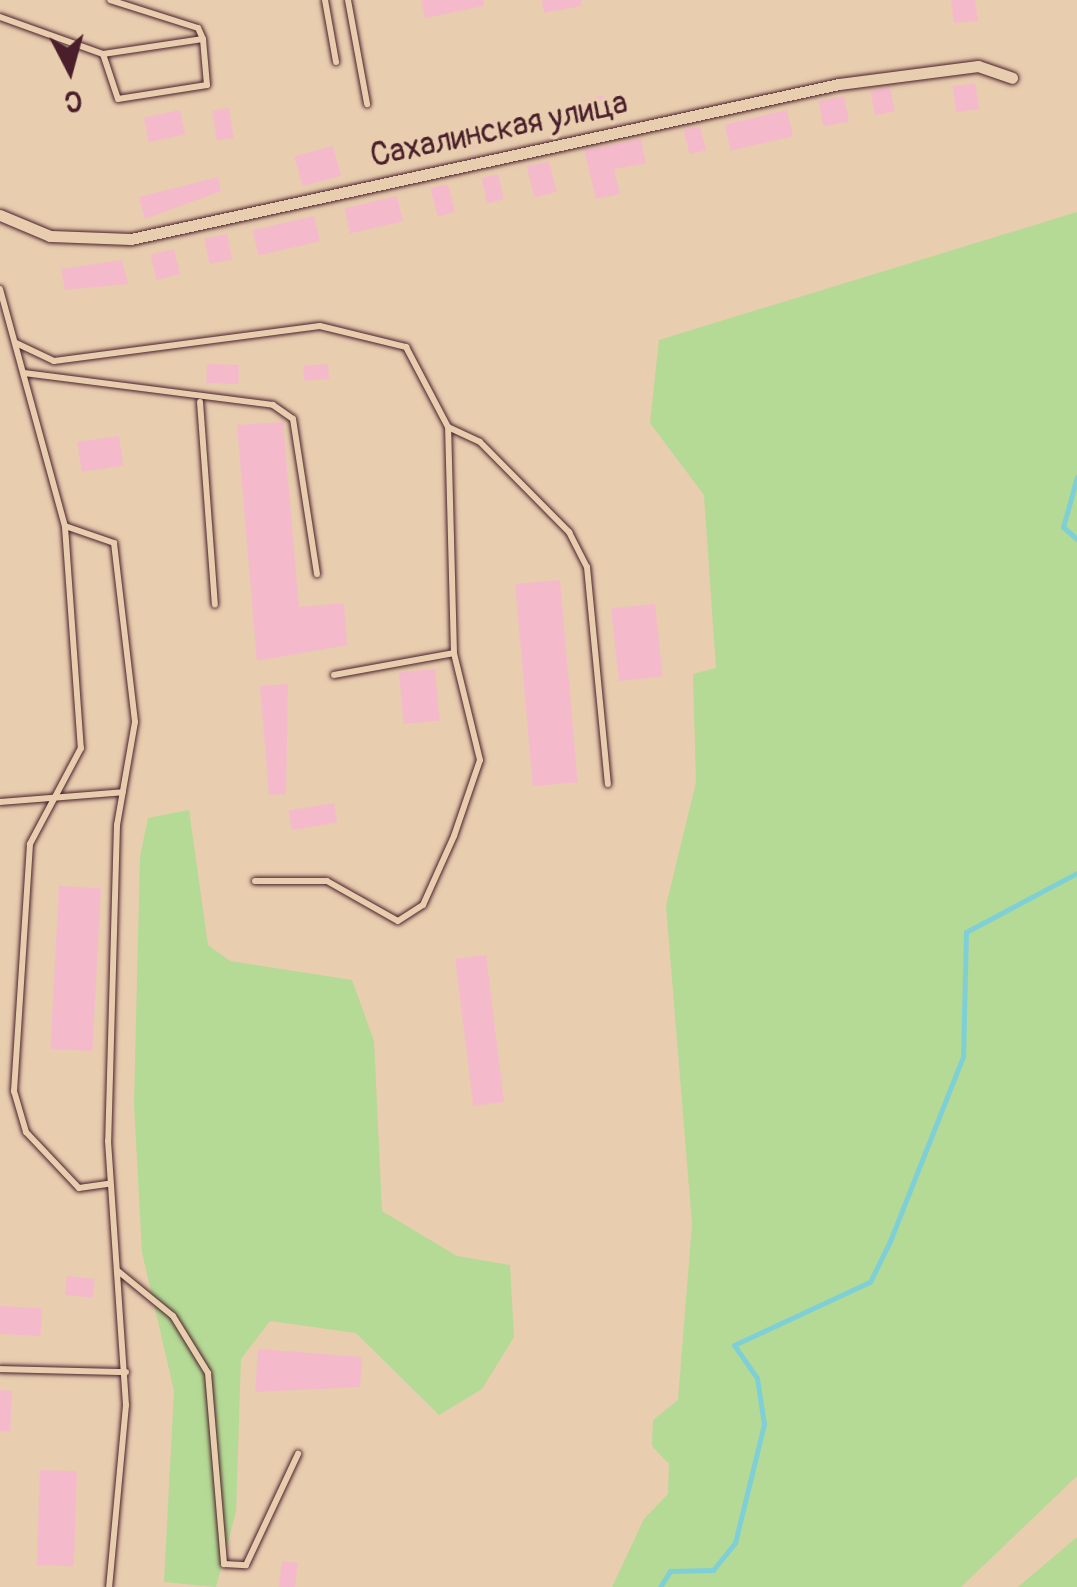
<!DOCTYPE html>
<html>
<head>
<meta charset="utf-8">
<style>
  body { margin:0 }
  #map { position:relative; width:1077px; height:1587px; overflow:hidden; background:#e8cdaf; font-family:Pangolin,sans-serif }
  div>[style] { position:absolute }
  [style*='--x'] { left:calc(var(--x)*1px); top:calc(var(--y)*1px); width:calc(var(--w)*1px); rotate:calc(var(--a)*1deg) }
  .green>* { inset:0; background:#b5da95 }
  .stream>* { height:5px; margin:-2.5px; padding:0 2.5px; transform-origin:2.5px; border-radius:2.5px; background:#7fd0d6 }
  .building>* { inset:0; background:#f4bacc; transform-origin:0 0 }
  .roads { filter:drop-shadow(0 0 2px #4a1f2b) drop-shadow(0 0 2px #4a1f2b) }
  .lane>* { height:6px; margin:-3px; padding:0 3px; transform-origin:3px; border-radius:3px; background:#e8cdaf }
  .street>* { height:11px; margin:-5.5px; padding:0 5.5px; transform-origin:5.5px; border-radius:5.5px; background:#e8cdaf }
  span { translate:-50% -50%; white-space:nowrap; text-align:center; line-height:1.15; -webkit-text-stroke:8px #e8cdaf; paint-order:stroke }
  .street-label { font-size:32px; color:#4a1f2b }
  .north { position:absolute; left:20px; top:20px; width:100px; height:100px; -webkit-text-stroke:8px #e8cdaf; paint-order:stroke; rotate:174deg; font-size:28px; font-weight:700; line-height:40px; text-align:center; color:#4a1f2b }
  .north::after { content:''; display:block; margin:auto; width:35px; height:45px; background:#4a1f2b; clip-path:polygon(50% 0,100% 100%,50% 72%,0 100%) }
</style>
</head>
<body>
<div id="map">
  <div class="green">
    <i style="clip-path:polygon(1077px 212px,1077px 1476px,961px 1587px,612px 1587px,644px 1519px,668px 1494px,669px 1464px,652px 1446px,653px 1420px,678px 1400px,692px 1224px,666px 906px,696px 782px,693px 674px,716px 668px,704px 495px,650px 423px,659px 340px)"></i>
    <i style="clip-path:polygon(189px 810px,208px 945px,230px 961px,352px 980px,374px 1041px,382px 1211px,457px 1256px,510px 1265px,514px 1337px,482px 1389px,439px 1415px,356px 1333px,270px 1321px,241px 1359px,236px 1512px,216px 1587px,164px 1582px,174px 1391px,142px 1252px,134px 1104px,140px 856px,148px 818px)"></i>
    <i style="clip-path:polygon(1077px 1537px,1077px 1587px,1018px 1587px)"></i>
  </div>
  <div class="stream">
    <i style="--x:1077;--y:477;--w:52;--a:105.6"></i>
    <i style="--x:1063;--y:527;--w:18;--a:41"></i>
    <i style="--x:660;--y:1587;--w:19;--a:-58"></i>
    <i style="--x:670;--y:1571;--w:43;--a:-1.3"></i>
    <i style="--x:713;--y:1570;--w:35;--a:-51"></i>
    <i style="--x:735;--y:1543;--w:122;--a:-76.3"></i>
    <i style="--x:764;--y:1424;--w:47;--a:-98.7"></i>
    <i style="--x:757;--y:1378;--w:40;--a:-124.9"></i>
    <i style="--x:734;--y:1345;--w:150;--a:-24.9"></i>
    <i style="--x:870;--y:1282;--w:46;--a:-64"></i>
    <i style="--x:890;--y:1241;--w:198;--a:-68.4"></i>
    <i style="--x:963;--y:1057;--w:125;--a:-88.6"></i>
    <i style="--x:966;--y:932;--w:126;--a:-28"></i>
  </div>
  <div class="building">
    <i style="clip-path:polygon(421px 0,483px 0,484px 6px,425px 18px)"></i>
    <i style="clip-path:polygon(542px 0,581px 0,581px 6px,544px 13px)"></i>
    <i style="clip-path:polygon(951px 0,975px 0,978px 21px,954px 23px)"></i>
    <i style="left:975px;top:83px;width:26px;height:23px;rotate:81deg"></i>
    <i style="left:890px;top:87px;width:25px;height:20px;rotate:79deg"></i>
    <i style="left:604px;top:95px;width:22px;height:33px;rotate:77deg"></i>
    <i style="left:844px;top:96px;width:26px;height:26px;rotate:79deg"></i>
    <i style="left:229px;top:108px;width:30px;height:17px;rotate:81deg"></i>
    <i style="left:180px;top:110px;width:25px;height:37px;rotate:78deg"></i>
    <i style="left:787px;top:110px;width:27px;height:64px;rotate:77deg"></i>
    <i style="left:495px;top:119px;width:23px;height:35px;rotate:77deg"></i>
    <i style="left:700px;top:126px;width:25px;height:17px;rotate:76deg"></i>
    <i style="clip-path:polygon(641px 139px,646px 163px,614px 169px,620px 194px,596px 199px,584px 150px)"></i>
    <i style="left:333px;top:146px;width:31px;height:40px;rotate:75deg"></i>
    <i style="left:549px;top:161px;width:32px;height:23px;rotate:76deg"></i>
    <i style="left:498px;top:174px;width:26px;height:17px;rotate:77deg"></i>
    <i style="clip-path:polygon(218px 177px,221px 191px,145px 219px,139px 197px)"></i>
    <i style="left:448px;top:184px;width:29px;height:18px;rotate:76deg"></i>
    <i style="left:397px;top:196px;width:26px;height:54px;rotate:77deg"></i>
    <i style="left:314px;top:216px;width:26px;height:63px;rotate:77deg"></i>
    <i style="left:227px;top:234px;width:26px;height:23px;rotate:79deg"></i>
    <i style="left:174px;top:249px;width:26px;height:24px;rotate:77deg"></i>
    <i style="clip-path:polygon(122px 260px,128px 284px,65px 290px,61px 269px)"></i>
    <i style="left:207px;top:364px;width:32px;height:19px;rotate:2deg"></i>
    <i style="left:328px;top:364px;width:15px;height:25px;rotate:86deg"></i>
    <i style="clip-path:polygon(283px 422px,299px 607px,344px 603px,347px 645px,257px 661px,237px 425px)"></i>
    <i style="left:119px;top:436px;width:30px;height:42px;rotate:82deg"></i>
    <i style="left:560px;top:580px;width:203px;height:45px;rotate:85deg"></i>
    <i style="left:655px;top:604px;width:73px;height:44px;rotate:84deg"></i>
    <i style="left:435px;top:669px;width:52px;height:36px;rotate:85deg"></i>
    <i style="clip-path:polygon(288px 684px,286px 794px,269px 795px,260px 686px)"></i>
    <i style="left:334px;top:803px;width:20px;height:46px;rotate:81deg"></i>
    <i style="left:59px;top:886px;width:42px;height:163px;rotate:3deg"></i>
    <i style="left:486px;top:955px;width:148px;height:31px;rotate:83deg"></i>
    <i style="left:67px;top:1276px;width:28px;height:19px;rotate:6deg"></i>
    <i style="left:0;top:1306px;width:42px;height:28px;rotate:3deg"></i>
    <i style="clip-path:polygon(258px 1349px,362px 1357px,360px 1387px,255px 1392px)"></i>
    <i style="clip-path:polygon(0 1390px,12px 1391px,10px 1432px,0 1431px)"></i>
    <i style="left:40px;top:1470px;width:37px;height:95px;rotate:2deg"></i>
    <i style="left:282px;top:1561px;width:16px;height:26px;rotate:7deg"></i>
  </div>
  <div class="roads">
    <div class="lane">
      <i style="--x:325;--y:0;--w:63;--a:79.9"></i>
      <i style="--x:348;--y:0;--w:106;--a:79.6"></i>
      <i style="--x:0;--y:17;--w:109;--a:19.8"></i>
      <i style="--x:103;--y:54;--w:101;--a:-8.5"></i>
      <i style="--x:203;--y:39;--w:12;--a:-114"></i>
      <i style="--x:198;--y:28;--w:92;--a:-162.3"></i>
      <i style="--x:103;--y:54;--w:47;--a:71.6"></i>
      <i style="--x:118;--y:99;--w:90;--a:-8.9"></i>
      <i style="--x:207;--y:85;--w:46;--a:-95"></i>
      <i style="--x:0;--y:289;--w:246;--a:74.7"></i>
      <i style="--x:65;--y:526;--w:52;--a:19.1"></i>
      <i style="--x:114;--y:543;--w:180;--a:83.3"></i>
      <i style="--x:135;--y:722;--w:105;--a:99.9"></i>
      <i style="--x:117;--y:825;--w:316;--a:91.6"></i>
      <i style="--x:108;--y:1141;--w:265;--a:86.1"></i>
      <i style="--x:126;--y:1405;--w:183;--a:95.3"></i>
      <i style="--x:16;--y:343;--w:42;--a:25.3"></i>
      <i style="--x:54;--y:361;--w:268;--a:-7.5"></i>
      <i style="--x:320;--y:326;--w:89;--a:13.7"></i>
      <i style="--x:406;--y:347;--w:90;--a:62.3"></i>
      <i style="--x:448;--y:427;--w:35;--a:25"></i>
      <i style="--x:480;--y:442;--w:127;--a:45.3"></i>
      <i style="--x:569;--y:532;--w:39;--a:63"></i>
      <i style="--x:587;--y:567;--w:218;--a:84.5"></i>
      <i style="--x:24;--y:373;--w:251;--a:7.3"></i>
      <i style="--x:273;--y:405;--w:24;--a:35"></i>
      <i style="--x:293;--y:419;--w:157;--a:81.2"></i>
      <i style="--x:200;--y:402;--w:203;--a:85.8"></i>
      <i style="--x:65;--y:527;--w:222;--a:85.9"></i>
      <i style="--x:81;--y:748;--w:109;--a:118"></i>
      <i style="--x:30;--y:844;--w:248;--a:93.7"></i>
      <i style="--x:14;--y:1091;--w:43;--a:73.7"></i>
      <i style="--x:26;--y:1132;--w:77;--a:46.6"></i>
      <i style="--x:79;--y:1188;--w:30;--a:-8"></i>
      <i style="--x:334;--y:675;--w:122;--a:-10.4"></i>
      <i style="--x:0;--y:802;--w:123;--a:-4.6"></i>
      <i style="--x:255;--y:881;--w:72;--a:0"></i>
      <i style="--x:327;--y:881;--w:81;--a:29.4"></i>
      <i style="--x:398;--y:921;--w:30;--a:-33"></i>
      <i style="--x:423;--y:905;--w:76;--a:-65.8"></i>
      <i style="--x:454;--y:836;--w:80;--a:-71.1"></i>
      <i style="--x:480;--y:760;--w:110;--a:-103.7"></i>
      <i style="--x:454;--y:653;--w:226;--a:-91.5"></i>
      <i style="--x:118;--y:1271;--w:71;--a:39.3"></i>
      <i style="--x:173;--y:1316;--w:67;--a:58.4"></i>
      <i style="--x:208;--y:1373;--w:192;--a:85.2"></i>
      <i style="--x:224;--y:1564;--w:22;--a:3"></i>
      <i style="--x:246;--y:1565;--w:123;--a:-64.9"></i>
      <i style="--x:0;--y:1369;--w:126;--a:1.4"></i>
    </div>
    <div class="street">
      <i style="--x:0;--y:215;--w:54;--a:22.8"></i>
      <i style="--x:50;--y:236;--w:81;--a:2.1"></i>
      <i style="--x:131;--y:239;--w:725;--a:-12.35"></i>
      <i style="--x:839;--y:84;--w:140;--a:-7.4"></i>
      <i style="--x:978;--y:66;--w:36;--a:19"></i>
    </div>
  </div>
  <div class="street-label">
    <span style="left:499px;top:130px;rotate:-12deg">Сахалинская улица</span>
  </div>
  <div class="north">С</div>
</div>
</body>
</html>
